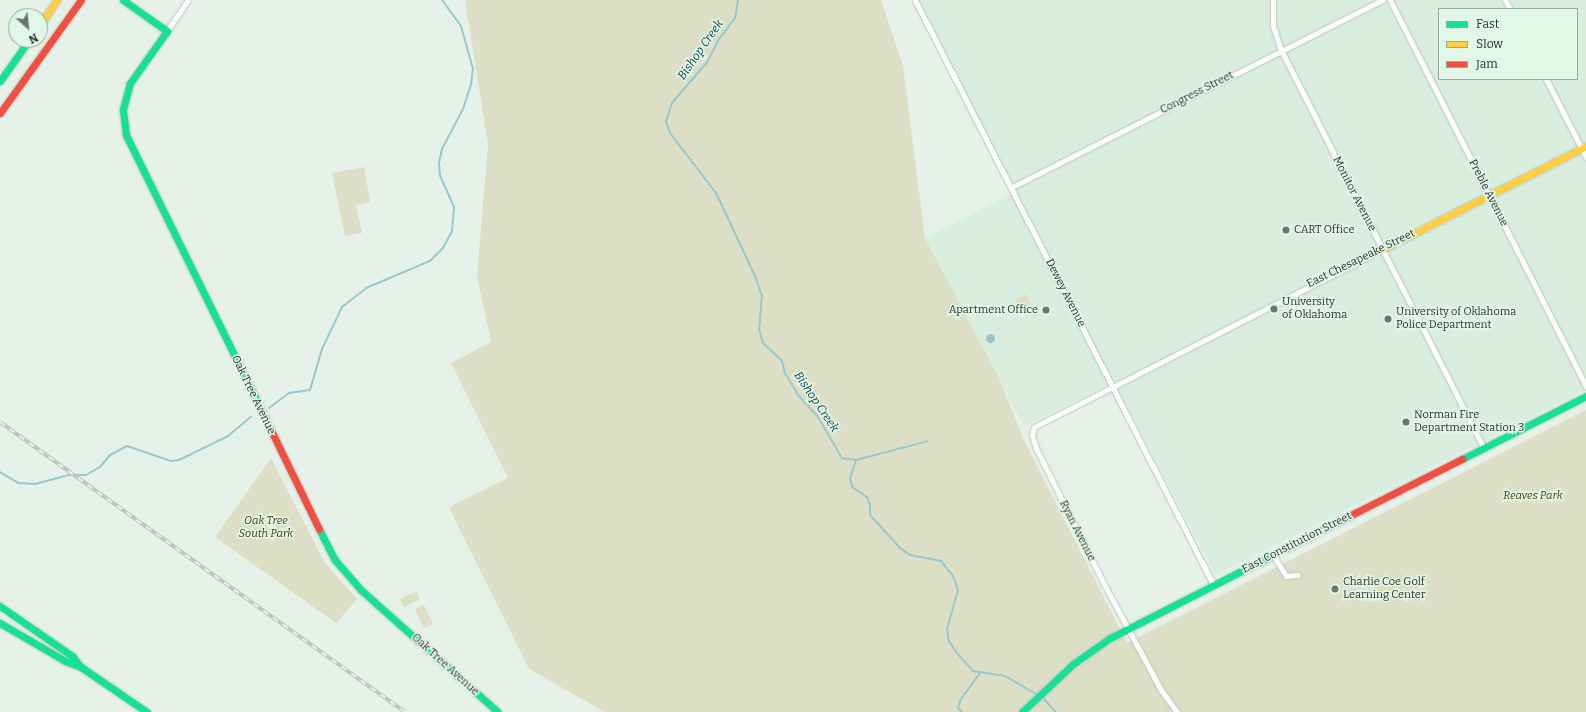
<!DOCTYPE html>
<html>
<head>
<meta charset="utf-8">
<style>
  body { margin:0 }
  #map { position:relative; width:1586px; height:712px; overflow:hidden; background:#e6f2e9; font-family:Bitter,serif }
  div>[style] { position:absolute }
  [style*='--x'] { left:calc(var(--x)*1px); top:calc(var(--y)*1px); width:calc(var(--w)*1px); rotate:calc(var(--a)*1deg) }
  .built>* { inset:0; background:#d9eedf }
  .green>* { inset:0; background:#dcdfc5; transform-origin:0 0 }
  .water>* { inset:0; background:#99c7cb }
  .round { border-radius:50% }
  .stream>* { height:2px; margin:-1px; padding:0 1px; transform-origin:1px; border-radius:1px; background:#99c7cb }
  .roads { filter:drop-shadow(0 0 1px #bdc7c0) drop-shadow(0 0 1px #bdc7c0) }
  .street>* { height:5px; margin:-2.5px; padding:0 2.5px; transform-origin:2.5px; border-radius:2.5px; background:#fbfdfc }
  .fast>* { height:7px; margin:-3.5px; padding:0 3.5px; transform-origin:3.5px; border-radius:3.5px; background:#16e098 }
  .slow>* { height:7px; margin:-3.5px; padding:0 3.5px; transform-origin:3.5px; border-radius:3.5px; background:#ffcf43 }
  .jam>* { height:7px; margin:-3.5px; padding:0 3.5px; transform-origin:3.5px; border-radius:3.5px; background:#f24e42 }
  .rail>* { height:3.5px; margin-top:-1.75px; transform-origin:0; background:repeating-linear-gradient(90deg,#e1f7e7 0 6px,#c1c4c2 0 12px); box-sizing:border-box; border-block:1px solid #c1c4c2 }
  .dots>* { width:11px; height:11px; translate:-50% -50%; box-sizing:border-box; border:2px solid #e1f7e7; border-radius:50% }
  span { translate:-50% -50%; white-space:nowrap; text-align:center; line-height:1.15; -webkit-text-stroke:3px #e1f7e7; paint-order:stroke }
  .street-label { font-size:11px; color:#2a322d }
  .poi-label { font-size:11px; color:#2a322d }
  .left { translate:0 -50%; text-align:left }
  .right { translate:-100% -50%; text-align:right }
  .park-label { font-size:11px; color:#453d00; font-style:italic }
  .water-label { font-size:12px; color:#10474f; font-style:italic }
  .legend { position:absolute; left:1438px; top:8px; width:140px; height:72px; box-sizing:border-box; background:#e1f7e7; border:1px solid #98a89d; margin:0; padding:5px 7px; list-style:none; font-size:12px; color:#2a322d }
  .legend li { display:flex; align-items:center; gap:8px; height:20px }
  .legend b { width:20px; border:1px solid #98a89d }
  .north { position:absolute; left:8px; top:8px; width:40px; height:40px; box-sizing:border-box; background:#e1f7e7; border:1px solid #98a89d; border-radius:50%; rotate:153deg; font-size:11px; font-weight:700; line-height:16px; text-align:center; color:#2a322d }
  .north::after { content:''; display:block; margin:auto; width:14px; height:18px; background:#6c756f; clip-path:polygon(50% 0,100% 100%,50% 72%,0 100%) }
</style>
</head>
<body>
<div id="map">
  <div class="built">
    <i style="clip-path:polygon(evenodd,915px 0,1586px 0,1586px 390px,1216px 575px,1114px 382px,1024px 426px,925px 238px,1017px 191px,915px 0,1439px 9px,1577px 9px,1577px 79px,1439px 79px,1439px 9px)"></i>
  </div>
  <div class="green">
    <i style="clip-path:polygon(465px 0,881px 0,903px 66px,925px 238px,1000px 380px,1023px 438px,1127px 643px,1586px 410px,1586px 712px,605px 712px,529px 669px,449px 507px,508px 478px,451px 363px,491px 342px,477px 276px,488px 145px)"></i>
    <i style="clip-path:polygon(364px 167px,370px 202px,356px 205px,362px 233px,345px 236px,332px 173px)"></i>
    <i style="left:1026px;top:294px;width:19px;height:12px;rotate:65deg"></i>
    <i style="clip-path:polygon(271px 458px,325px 563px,357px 599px,336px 623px,215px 537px)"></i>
    <i style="left:416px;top:591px;width:9px;height:18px;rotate:63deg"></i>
    <i style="left:424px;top:605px;width:21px;height:10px;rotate:65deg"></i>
  </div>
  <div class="water">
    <i class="round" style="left:985.5px;top:333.5px;width:9px;height:9px"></i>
  </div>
  <div class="stream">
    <i style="--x:738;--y:0;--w:18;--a:99"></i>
    <i style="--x:735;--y:18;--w:26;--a:127"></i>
    <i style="--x:719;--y:39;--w:25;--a:117"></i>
    <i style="--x:708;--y:61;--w:55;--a:130.6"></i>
    <i style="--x:672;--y:103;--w:20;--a:108"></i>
    <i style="--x:666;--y:122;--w:12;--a:70"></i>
    <i style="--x:670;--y:133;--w:76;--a:52.5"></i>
    <i style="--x:716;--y:193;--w:92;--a:64.8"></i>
    <i style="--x:755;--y:276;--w:21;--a:71"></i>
    <i style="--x:762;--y:296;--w:33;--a:95"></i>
    <i style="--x:759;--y:329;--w:15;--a:74"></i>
    <i style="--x:763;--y:343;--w:26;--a:43"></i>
    <i style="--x:782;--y:361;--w:12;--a:76"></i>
    <i style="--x:785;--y:373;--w:27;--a:59"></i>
    <i style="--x:799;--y:396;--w:28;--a:48"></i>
    <i style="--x:818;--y:417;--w:48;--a:59.7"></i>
    <i style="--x:842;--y:458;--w:14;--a:8"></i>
    <i style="--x:856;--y:460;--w:19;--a:108"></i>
    <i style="--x:850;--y:478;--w:9;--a:77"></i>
    <i style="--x:852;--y:487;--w:18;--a:34"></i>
    <i style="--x:867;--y:497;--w:9;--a:69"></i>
    <i style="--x:870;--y:505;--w:10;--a:90"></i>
    <i style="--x:870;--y:515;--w:45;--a:47.7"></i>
    <i style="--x:900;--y:548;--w:12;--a:35"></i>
    <i style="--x:910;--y:555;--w:32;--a:11"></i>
    <i style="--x:941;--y:561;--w:19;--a:51"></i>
    <i style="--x:953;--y:576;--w:15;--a:70"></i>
    <i style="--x:958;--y:590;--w:41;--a:105.8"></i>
    <i style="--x:947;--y:629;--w:12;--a:81"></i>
    <i style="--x:949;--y:641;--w:13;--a:58"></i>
    <i style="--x:956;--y:652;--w:25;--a:48"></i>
    <i style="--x:973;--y:671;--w:32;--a:9"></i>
    <i style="--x:1005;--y:676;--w:38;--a:30"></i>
    <i style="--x:269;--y:408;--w:25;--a:-37"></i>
    <i style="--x:289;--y:393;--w:21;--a:-8"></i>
    <i style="--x:310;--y:390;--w:43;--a:-73.7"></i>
    <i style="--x:322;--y:349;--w:47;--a:-64.5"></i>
    <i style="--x:342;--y:307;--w:31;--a:-38"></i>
    <i style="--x:366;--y:288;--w:69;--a:-22.9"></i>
    <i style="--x:430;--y:261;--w:18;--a:-45"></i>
    <i style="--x:443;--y:248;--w:19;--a:-62"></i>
    <i style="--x:452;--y:231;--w:24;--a:-85"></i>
    <i style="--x:454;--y:207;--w:35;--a:-114"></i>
    <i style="--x:440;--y:175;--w:12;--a:-95"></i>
    <i style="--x:439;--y:163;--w:14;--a:-78"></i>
    <i style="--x:442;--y:149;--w:45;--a:-62.3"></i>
    <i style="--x:463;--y:109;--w:25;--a:-72"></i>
    <i style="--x:471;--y:85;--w:16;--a:-83"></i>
    <i style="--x:473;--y:69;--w:45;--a:-105.6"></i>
    <i style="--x:461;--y:26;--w:32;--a:-126"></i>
    <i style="--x:856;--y:460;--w:74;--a:-14.8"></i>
    <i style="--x:0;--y:472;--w:21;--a:31"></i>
    <i style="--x:18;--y:483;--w:17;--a:3"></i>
    <i style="--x:35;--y:484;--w:35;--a:-15"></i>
    <i style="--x:69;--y:475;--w:17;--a:0"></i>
    <i style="--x:86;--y:475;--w:16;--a:-30"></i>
    <i style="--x:100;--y:467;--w:16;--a:-50"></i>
    <i style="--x:110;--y:455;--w:19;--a:-28"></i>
    <i style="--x:127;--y:446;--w:46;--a:18.8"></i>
    <i style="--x:171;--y:461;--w:8;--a:-7"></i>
    <i style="--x:179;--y:460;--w:55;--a:-26.1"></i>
    <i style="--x:228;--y:436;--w:30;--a:-40"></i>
    <i style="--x:1042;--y:697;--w:21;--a:47"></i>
    <i style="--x:962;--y:712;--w:6;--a:-135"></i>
    <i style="--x:958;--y:708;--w:9;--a:-72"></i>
    <i style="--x:961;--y:699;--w:32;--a:-54"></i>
  </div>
  <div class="roads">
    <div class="street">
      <i style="--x:915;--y:0;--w:658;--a:62.97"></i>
      <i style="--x:1273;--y:0;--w:26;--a:90"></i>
      <i style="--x:1273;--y:26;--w:25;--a:72"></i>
      <i style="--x:1281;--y:50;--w:447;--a:63"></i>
      <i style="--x:1390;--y:0;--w:433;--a:63.1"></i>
      <i style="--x:1505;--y:0;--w:10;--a:61"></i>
      <i style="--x:167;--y:31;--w:37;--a:-56"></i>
      <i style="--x:1546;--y:79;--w:88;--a:62.9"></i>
      <i style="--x:1012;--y:187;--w:415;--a:-26.8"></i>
      <i style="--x:1273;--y:555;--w:25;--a:58"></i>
      <i style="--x:1286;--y:576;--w:12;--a:-5"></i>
      <i style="--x:1177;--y:712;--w:27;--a:-126"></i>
      <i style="--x:1161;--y:690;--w:118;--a:-118.3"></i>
      <i style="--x:1105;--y:586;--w:154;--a:-116.6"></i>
      <i style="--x:1036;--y:448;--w:14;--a:-107"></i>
      <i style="--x:1032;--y:435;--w:8;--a:-76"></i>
      <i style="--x:1034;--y:427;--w:392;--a:-27"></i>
    </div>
    <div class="fast">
      <i style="--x:123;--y:0;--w:54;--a:35.2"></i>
      <i style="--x:167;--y:31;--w:64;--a:125.4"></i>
      <i style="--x:130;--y:83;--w:28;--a:105"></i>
      <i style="--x:123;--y:110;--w:25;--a:83"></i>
      <i style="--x:126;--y:135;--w:320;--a:63.8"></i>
      <i style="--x:0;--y:81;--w:50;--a:-54.7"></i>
      <i style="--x:1462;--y:459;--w:139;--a:-26.9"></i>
      <i style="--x:319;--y:529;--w:35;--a:63"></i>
      <i style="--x:335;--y:560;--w:40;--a:49"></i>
      <i style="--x:361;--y:590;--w:183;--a:41.7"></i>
      <i style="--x:0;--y:606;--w:88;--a:34.8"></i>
      <i style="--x:72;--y:656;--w:14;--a:51"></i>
      <i style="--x:0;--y:623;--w:75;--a:30.3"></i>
      <i style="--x:65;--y:661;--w:17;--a:21"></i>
      <i style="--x:81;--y:667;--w:80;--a:34.3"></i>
      <i style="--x:1022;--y:712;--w:70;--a:-43.3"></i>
      <i style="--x:1073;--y:664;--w:45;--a:-35.1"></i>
      <i style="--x:1110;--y:638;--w:268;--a:-27"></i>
    </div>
    <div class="slow">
      <i style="--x:40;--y:25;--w:30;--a:-56"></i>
      <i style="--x:1383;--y:249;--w:228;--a:-26.9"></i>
    </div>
    <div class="jam">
      <i style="--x:0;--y:113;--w:139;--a:-54.4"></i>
      <i style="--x:267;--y:422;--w:119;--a:64.1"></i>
      <i style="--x:1349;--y:516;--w:127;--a:-26.8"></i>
    </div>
  </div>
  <div class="rail">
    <i style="--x:0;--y:422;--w:498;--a:35.6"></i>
  </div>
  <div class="dots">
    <i style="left:1286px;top:230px;background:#6c756f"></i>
    <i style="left:1274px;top:309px;background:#6c756f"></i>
    <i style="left:1046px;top:310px;background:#6c756f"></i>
    <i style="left:1388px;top:319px;background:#6c756f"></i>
    <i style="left:1406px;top:422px;background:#6c756f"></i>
    <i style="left:1335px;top:589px;background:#6c756f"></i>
  </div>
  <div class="street-label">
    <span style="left:1197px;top:93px;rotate:-27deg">Congress Street</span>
    <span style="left:1488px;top:193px;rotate:63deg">Preble Avenue</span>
    <span style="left:1354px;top:194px;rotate:63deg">Monitor Avenue</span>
    <span style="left:1361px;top:259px;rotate:-26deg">East Chesapeake Street</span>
    <span style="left:1065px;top:293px;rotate:63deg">Dewey Avenue</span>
    <span style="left:253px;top:395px;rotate:64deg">Oak Tree Avenue</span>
    <span style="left:1077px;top:531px;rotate:63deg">Ryan Avenue</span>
    <span style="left:1297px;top:543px;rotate:-27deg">East Constitution Street</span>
    <span style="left:445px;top:665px;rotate:42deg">Oak Tree Avenue</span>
  </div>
  <div class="poi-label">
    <span class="left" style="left:1294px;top:230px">CART Office</span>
    <span class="left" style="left:1282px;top:309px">University<br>of Oklahoma</span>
    <span class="right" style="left:1038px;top:310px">Apartment Office</span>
    <span class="left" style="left:1396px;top:319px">University of Oklahoma<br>Police Department</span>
    <span class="left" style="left:1414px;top:422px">Norman Fire<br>Department Station 3</span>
    <span class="left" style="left:1343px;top:589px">Charlie Coe Golf<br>Learning Center</span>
  </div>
  <div class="park-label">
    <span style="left:1533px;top:496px">Reaves Park</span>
    <span style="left:266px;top:528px">Oak Tree<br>South Park</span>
  </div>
  <div class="water-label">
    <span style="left:701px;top:50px;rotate:-55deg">Bishop Creek</span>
    <span style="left:816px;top:402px;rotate:56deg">Bishop Creek</span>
  </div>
  <ul class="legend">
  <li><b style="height:5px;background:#16e098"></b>Fast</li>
  <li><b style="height:5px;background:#ffcf43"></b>Slow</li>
  <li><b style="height:5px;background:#f24e42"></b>Jam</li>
  </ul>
  <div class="north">N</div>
</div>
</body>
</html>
